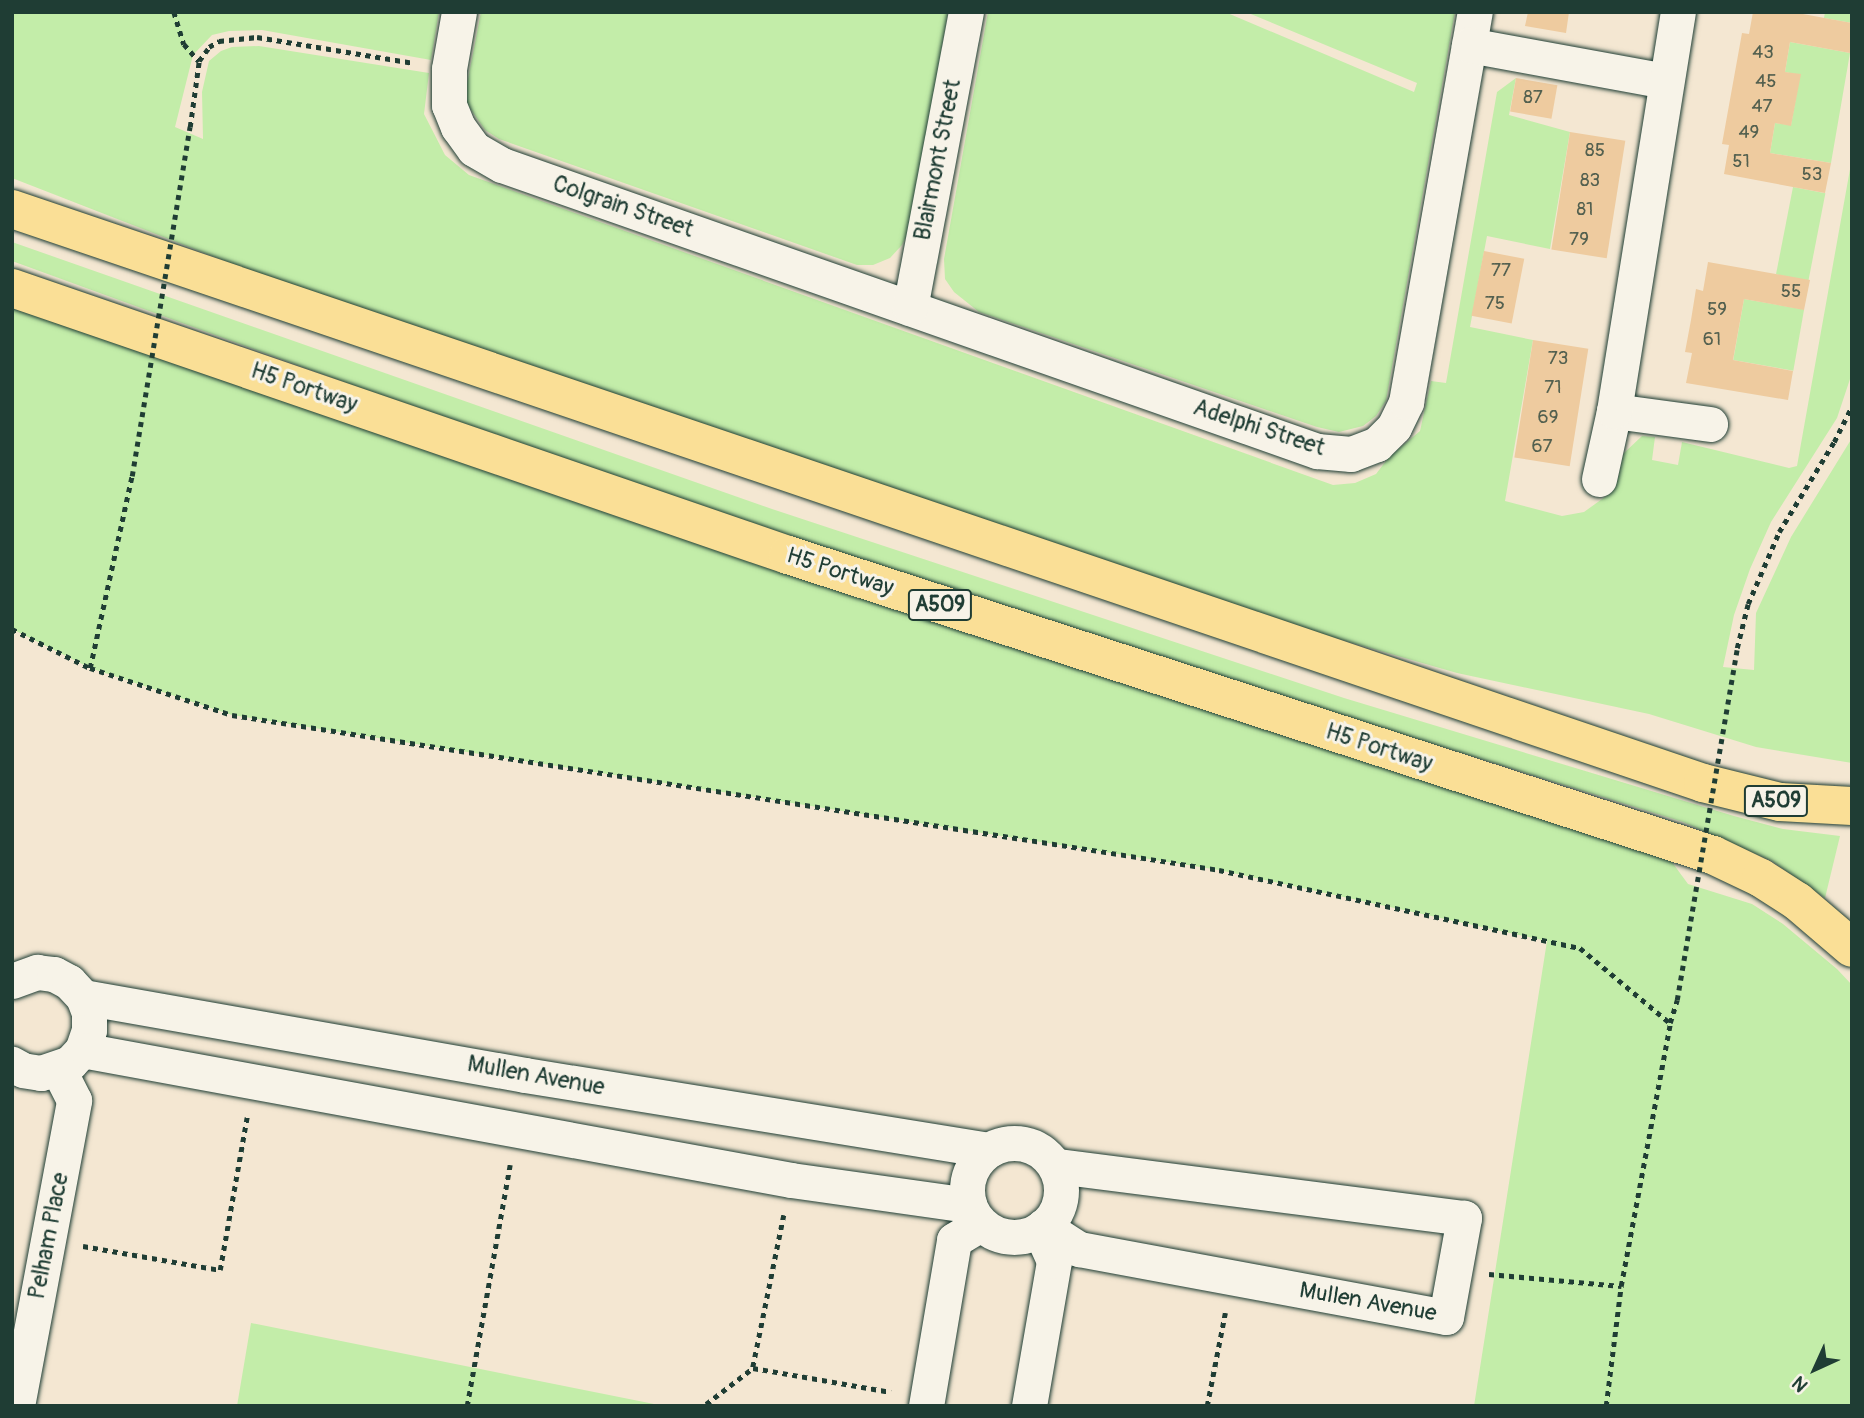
<!DOCTYPE html>
<html>
<head>
<meta charset="utf-8">
<style>
  body { margin:0 }
  #map { position:relative; width:1864px; height:1418px; overflow:hidden; background:#f4e7d2; font-family:Pangolin,sans-serif }
  div>[style] { position:absolute }
  [style*='--x'] { left:calc(var(--x)*1px); top:calc(var(--y)*1px); width:calc(var(--w)*1px); rotate:calc(var(--a)*1deg) }
  .green>* { inset:0; background:#c3eda9; transform-origin:0 0 }
  .building>* { inset:0; background:#eecb9f; transform-origin:0 0 }
  .path>* { height:4.5px; margin-top:-2.25px; transform-origin:0; background:repeating-linear-gradient(90deg,#1f3d34 0 5px,transparent 0 10px) }
  .roads { filter:drop-shadow(0 0 2px #1f3d34) drop-shadow(0 0 2px #1f3d34) }
  .minor>* { height:35px; margin:-17.5px; padding:0 17.5px; transform-origin:17.5px; border-radius:17.5px; background:#f7f3e8 }
  .minor>.ring { margin:-17.5px; padding:0; box-sizing:content-box; background:none; border:35px solid #f7f3e8; border-radius:50% }
  .primary>* { height:38px; margin:-19px; padding:0 19px; transform-origin:19px; border-radius:19px; background:#fadf96 }
  .path-bridge>* { height:4.5px; margin-top:-2.25px; transform-origin:0; background:repeating-linear-gradient(90deg,#1f3d34 0 5px,transparent 0 10px) }
  span { translate:-50% -50%; white-space:nowrap; text-align:center; line-height:1.15; -webkit-text-stroke:6px #f7f3e8; paint-order:stroke }
  .number-label { font-size:19px; color:#53604f }
  .number-label span { -webkit-text-stroke-width:0 }
  .shield-label span { padding:2px 5px; background:#f7f3e8; border:2px solid; border-radius:5px; -webkit-text-stroke-width:0 }
  .shield-label { font-size:21px; color:#1f3d34; font-weight:700 }
  .street-label { font-size:23px; color:#1f3d34 }
  .frame { position:absolute; inset:0; border:14px solid #1f3d34; pointer-events:none }
  .north { position:absolute; left:1780px; top:1334px; width:70px; height:70px; -webkit-text-stroke:5px #f7f3e8; paint-order:stroke; rotate:225deg; font-size:19px; font-weight:700; line-height:28px; text-align:center; color:#1f3d34 }
  .north::after { content:''; display:block; margin:auto; width:24px; height:32px; background:#1f3d34; clip-path:polygon(50% 0,100% 100%,50% 72%,0 100%) }
</style>
</head>
<body>
<div id="map">
  <div class="green">
    <i style="clip-path:polygon(12px 12px,439px 12px,431px 60px,262px 30px,229px 31px,212px 35px,193px 55px,175px 127px,203px 139px,202px 92px,209px 61px,221px 51px,232px 47px,259px 46px,429px 73px,424px 114px,445px 155px,469px 175px,1333px 485px,1355px 483px,1376px 474px,1389px 457px,1420px 431px,1431px 381px,1446px 383px,1497px 92px,1516px 78px,1509px 115px,1570px 132px,1550px 249px,1487px 236px,1470px 327px,1533px 340px,1505px 501px,1562px 516px,1584px 512px,1609px 494px,1618px 478px,1623px 454px,1642px 436px,1655px 437px,1652px 460px,1678px 465px,1682px 442px,1789px 468px,1797px 466px,1852px 158px,1852px 373px,1837px 418px,1771px 522px,1750px 569px,1734px 615px,1723px 667px,1754px 670px,1756px 613px,1791px 537px,1852px 438px,1852px 763px,1756px 747px,1649px 714px,1457px 673px,1269px 619px,320px 298px,12px 178px)"></i>
    <i style="clip-path:polygon(481px 12px,948px 12px,910px 229px,902px 245px,890px 258px,873px 265px,857px 265px,499px 139px,485px 130px,467px 104px,467px 84px)"></i>
    <i style="clip-path:polygon(988px 12px,1225px 12px,1414px 92px,1417px 83px,1246px 12px,1455px 12px,1386px 401px,1376px 416px,1363px 426px,1339px 432px,1317px 427px,979px 312px,954px 292px,945px 279px,944px 259px)"></i>
    <i style="clip-path:polygon(1825px 12px,1852px 12px,1852px 23px,1824px 18px)"></i>
    <i style="clip-path:polygon(1790px 42px,1850px 53px,1831px 163px,1770px 153px,1775px 123px,1791px 125px,1800px 75px,1785px 72px)"></i>
    <i style="left:1793px;top:187px;width:33px;height:89px;rotate:11deg"></i>
    <i style="clip-path:polygon(12px 242px,772px 509px,1344px 698px,1734px 816px,1783px 829px,1840px 836px,1825px 898px,1772px 861px,1683px 822px,1029px 618px,410px 406px,12px 261px)"></i>
    <i style="clip-path:polygon(12px 289px,1655px 839px,1688px 884px,1752px 904px,1783px 924px,1837px 969px,1852px 985px,1852px 1406px,1474px 1406px,1547px 941px,1219px 870px,232px 715px,90px 668px,12px 629px)"></i>
    <i style="left:1744px;top:299px;width:61px;height:62px;rotate:10deg"></i>
    <i style="clip-path:polygon(251px 1323px,664px 1406px,237px 1406px)"></i>
  </div>
  <div class="building">
    <i style="clip-path:polygon(1528px 12px,1569px 12px,1566px 33px,1525px 26px)"></i>
    <i style="clip-path:polygon(1753px 12px,1792px 12px,1852px 23px,1850px 53px,1790px 42px,1785px 72px,1801px 74px,1791px 126px,1775px 123px,1770px 153px,1831px 163px,1825px 193px,1724px 174px,1729px 145px,1722px 144px,1742px 33px,1749px 34px)"></i>
    <i style="left:1516px;top:78px;width:42px;height:34px;rotate:10deg"></i>
    <i style="left:1570px;top:132px;width:56px;height:119px;rotate:9deg"></i>
    <i style="left:1484px;top:251px;width:41px;height:66px;rotate:11deg"></i>
    <i style="clip-path:polygon(1708px 262px,1810px 280px,1804px 310px,1744px 299px,1733px 360px,1793px 371px,1788px 400px,1686px 383px,1692px 353px,1685px 352px,1691px 320px,1696px 289px,1703px 291px)"></i>
    <i style="left:1533px;top:340px;width:56px;height:119px;rotate:9deg"></i>
  </div>
  <div class="path">
    <i style="--x:174;--y:12;--w:34;--a:73"></i>
    <i style="--x:184;--y:44;--w:23;--a:49"></i>
    <i style="--x:190;--y:127;--w:67;--a:-82.2"></i>
    <i style="--x:199;--y:61;--w:17;--a:-54"></i>
    <i style="--x:209;--y:47;--w:12;--a:-31"></i>
    <i style="--x:219;--y:41;--w:38;--a:-6"></i>
    <i style="--x:257;--y:37;--w:159;--a:9.4"></i>
    <i style="--x:12;--y:629;--w:87;--a:26.6"></i>
    <i style="--x:90;--y:668;--w:150;--a:18.3"></i>
    <i style="--x:232;--y:715;--w:999;--a:8.92"></i>
    <i style="--x:1219;--y:870;--w:369;--a:12.2"></i>
    <i style="--x:1580;--y:948;--w:117;--a:39.8"></i>
    <i style="--x:1737;--y:648;--w:45;--a:-76"></i>
    <i style="--x:1748;--y:604;--w:78;--a:-66.7"></i>
    <i style="--x:1779;--y:532;--w:105;--a:-58.6"></i>
    <i style="--x:1834;--y:442;--w:40;--a:-63.4"></i>
    <i style="--x:90;--y:668;--w:197;--a:-77.7"></i>
    <i style="--x:784;--y:1215;--w:156;--a:101.5"></i>
    <i style="--x:753;--y:1368;--w:140;--a:9.9"></i>
    <i style="--x:83;--y:1246;--w:139;--a:9.9"></i>
    <i style="--x:220;--y:1270;--w:155;--a:-80"></i>
    <i style="--x:1489;--y:1274;--w:133;--a:5.2"></i>
    <i style="--x:706;--y:1404;--w:59;--a:-37.5"></i>
    <i style="--x:467;--y:1406;--w:245;--a:-79.9"></i>
    <i style="--x:1207;--y:1406;--w:95;--a:-79"></i>
    <i style="--x:1606;--y:1406;--w:121;--a:-82.9"></i>
    <i style="--x:1621;--y:1286;--w:268;--a:-79.4"></i>
    <i style="--x:1670;--y:1023;--w:24;--a:-73"></i>
  </div>
  <div class="roads">
    <div class="minor">
      <i style="--x:459;--y:12;--w:58;--a:100"></i>
      <i style="--x:449;--y:69;--w:36;--a:90"></i>
      <i style="--x:449;--y:105;--w:24;--a:68"></i>
      <i style="--x:458;--y:127;--w:27;--a:54"></i>
      <i style="--x:474;--y:149;--w:32;--a:30"></i>
      <i style="--x:502;--y:165;--w:864;--a:19.34"></i>
      <i style="--x:1317;--y:451;--w:34;--a:5"></i>
      <i style="--x:1351;--y:454;--w:28;--a:-21"></i>
      <i style="--x:1377;--y:444;--w:24;--a:-45"></i>
      <i style="--x:1394;--y:427;--w:28;--a:-64"></i>
      <i style="--x:1406;--y:402;--w:396;--a:-80"></i>
      <i style="--x:1469;--y:45;--w:199;--a:10.4"></i>
      <i style="--x:910;--y:308;--w:301;--a:-79.3"></i>
      <i style="--x:1614;--y:411;--w:97;--a:7.7"></i>
      <i style="--x:1599;--y:479;--w:70;--a:-77.6"></i>
      <i style="--x:1614;--y:411;--w:404;--a:-80.9"></i>
      <i style="--x:12;--y:981;--w:27;--a:-20"></i>
      <i style="--x:37;--y:972;--w:17;--a:7"></i>
      <i style="--x:54;--y:974;--w:17;--a:28"></i>
      <i style="--x:69;--y:982;--w:21;--a:47"></i>
      <i style="--x:83;--y:997;--w:17;--a:69"></i>
      <i style="--x:89;--y:1013;--w:17;--a:90"></i>
      <i style="--x:89;--y:1030;--w:21;--a:109"></i>
      <i style="--x:82;--y:1050;--w:18;--a:133"></i>
      <i style="--x:70;--y:1063;--w:31;--a:161"></i>
      <i style="--x:41;--y:1073;--w:18;--a:-171"></i>
      <i style="--x:23;--y:1070;--w:13;--a:-151"></i>
      <i style="--x:83;--y:997;--w:449;--a:10"></i>
      <i style="--x:525;--y:1075;--w:470;--a:9.2"></i>
      <i style="--x:82;--y:1050;--w:721;--a:10.39"></i>
      <i style="--x:791;--y:1180;--w:180;--a:8"></i>
      <i class="ring" style="left:967px;top:1143px;width:59px;height:59px"></i>
      <i style="--x:1043;--y:1226;--w:43;--a:32.6"></i>
      <i style="--x:1079;--y:1249;--w:373;--a:10.5"></i>
      <i style="--x:1446;--y:1317;--w:101;--a:-79.7"></i>
      <i style="--x:1464;--y:1218;--w:411;--a:-172.7"></i>
      <i style="--x:17;--y:1406;--w:311;--a:-79.4"></i>
      <i style="--x:74;--y:1100;--w:35;--a:-117"></i>
      <i style="--x:926;--y:1406;--w:168;--a:-80.4"></i>
      <i style="--x:954;--y:1240;--w:31;--a:-31"></i>
      <i style="--x:1029;--y:1406;--w:147;--a:-80.2"></i>
      <i style="--x:1054;--y:1261;--w:35;--a:-114"></i>
    </div>
    <div class="primary">
      <i style="--x:12;--y:209;--w:1786;--a:18.75"></i>
      <i style="--x:1703;--y:783;--w:79;--a:13.9"></i>
      <i style="--x:1780;--y:802;--w:72;--a:3.2"></i>
      <i style="--x:12;--y:288;--w:821;--a:18.99"></i>
      <i style="--x:788;--y:555;--w:972;--a:17.97"></i>
      <i style="--x:1713;--y:855;--w:53;--a:25.6"></i>
      <i style="--x:1761;--y:878;--w:43;--a:32.6"></i>
      <i style="--x:1797;--y:901;--w:72;--a:40.5"></i>
    </div>
  </div>
  <div class="path-bridge">
    <i style="--x:132;--y:476;--w:354;--a:-80.6"></i>
    <i style="--x:1677;--y:1000;--w:357;--a:-80.3"></i>
  </div>
  <div class="number-label">
    <span style="left:1763px;top:53px">43</span>
    <span style="left:1766px;top:82px">45</span>
    <span style="left:1533px;top:98px">87</span>
    <span style="left:1762px;top:107px">47</span>
    <span style="left:1749px;top:133px">49</span>
    <span style="left:1595px;top:151px">85</span>
    <span style="left:1741px;top:162px">51</span>
    <span style="left:1812px;top:175px">53</span>
    <span style="left:1590px;top:181px">83</span>
    <span style="left:1585px;top:210px">81</span>
    <span style="left:1579px;top:240px">79</span>
    <span style="left:1501px;top:271px">77</span>
    <span style="left:1791px;top:292px">55</span>
    <span style="left:1495px;top:304px">75</span>
    <span style="left:1717px;top:310px">59</span>
    <span style="left:1712px;top:340px">61</span>
    <span style="left:1558px;top:359px">73</span>
    <span style="left:1553px;top:388px">71</span>
    <span style="left:1548px;top:418px">69</span>
    <span style="left:1542px;top:447px">67</span>
  </div>
  <div class="shield-label">
    <span style="left:940px;top:605px">A509</span>
    <span style="left:1776px;top:801px">A509</span>
  </div>
  <div class="street-label">
    <span style="left:938px;top:160px;rotate:-79deg">Blairmont Street</span>
    <span style="left:623px;top:207px;rotate:19deg">Colgrain Street</span>
    <span style="left:304px;top:388px;rotate:19deg">H5 Portway</span>
    <span style="left:1259px;top:428px;rotate:18deg">Adelphi Street</span>
    <span style="left:840px;top:572px;rotate:18deg">H5 Portway</span>
    <span style="left:1379px;top:748px;rotate:18deg">H5 Portway</span>
    <span style="left:536px;top:1076px;rotate:10deg">Mullen Avenue</span>
    <span style="left:49px;top:1236px;rotate:-79deg">Pelham Place</span>
    <span style="left:1368px;top:1302px;rotate:10deg">Mullen Avenue</span>
  </div>
  <div class="frame"></div>
  <div class="north">N</div>
</div>
</body>
</html>
